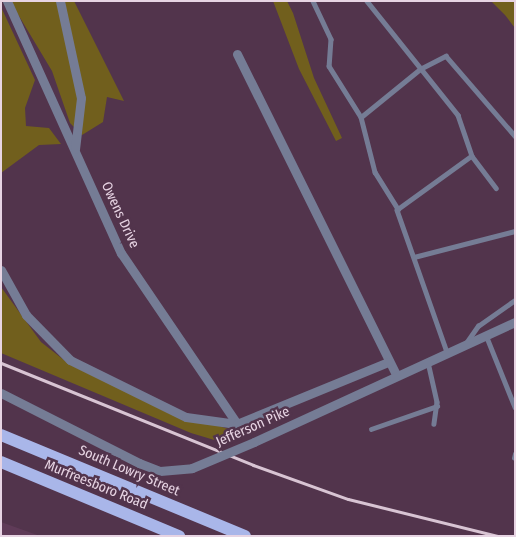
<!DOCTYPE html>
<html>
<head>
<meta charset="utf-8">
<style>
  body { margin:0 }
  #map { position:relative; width:516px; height:537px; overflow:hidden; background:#52344c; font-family:"Fira Sans Condensed",sans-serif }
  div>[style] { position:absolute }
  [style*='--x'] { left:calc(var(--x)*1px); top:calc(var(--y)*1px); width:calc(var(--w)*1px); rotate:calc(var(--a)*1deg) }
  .built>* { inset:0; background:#5f3b58 }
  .green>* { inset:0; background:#715f1d }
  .service>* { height:4.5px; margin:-2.25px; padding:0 2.25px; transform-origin:2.25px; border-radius:2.25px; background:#757c95 }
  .minor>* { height:9px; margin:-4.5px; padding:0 4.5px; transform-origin:4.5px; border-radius:4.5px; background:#757c95 }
  .primary>* { height:12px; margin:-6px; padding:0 6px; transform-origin:6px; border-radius:6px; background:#a9b6e9 }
  .rail>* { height:3px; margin:-1.5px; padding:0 1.5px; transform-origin:1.5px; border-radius:1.5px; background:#d8c4d3 }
  .minor-bridge>* { height:9px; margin:-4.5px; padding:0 4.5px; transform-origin:4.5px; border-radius:4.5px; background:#757c95 }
  span { translate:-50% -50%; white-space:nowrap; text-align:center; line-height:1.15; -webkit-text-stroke:5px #52344c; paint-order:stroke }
  .street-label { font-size:14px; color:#e7d4e3 }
  .frame { position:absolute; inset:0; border:2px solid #e7d4e3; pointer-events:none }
</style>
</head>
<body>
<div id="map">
  <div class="built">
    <i style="clip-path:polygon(1px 522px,40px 536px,1px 536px)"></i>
  </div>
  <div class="green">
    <i style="clip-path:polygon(10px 1px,74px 1px,124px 101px,107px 97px,103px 122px,82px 135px,70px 123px,52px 71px)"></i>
    <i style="clip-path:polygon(273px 1px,287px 1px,293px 13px,314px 78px,342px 138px,336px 141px,299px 69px)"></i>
    <i style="clip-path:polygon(491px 1px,515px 1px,515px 28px,505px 15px)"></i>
    <i style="clip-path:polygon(1px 7px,35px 80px,25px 108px,26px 126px,49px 128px,61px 144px,39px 145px,1px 173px)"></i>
    <i style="clip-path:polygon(1px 287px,41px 342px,69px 364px,150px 403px,240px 433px,221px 442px,191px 433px,1px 353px)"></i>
  </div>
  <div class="service">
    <i style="--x:313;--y:1;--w:42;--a:64.7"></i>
    <i style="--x:331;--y:39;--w:27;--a:94"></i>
    <i style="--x:329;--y:66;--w:60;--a:57.9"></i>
    <i style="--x:361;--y:117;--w:76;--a:-39.1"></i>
    <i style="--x:420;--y:69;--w:29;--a:-27"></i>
    <i style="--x:446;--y:56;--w:106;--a:49.2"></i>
    <i style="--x:367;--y:1;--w:146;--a:51.4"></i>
    <i style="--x:458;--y:115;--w:43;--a:71.1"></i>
    <i style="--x:472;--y:156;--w:92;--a:144.2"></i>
    <i style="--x:397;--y:210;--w:151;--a:70.6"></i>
    <i style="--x:361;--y:117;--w:57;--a:75.7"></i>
    <i style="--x:375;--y:172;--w:44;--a:58.1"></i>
    <i style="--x:472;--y:156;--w:40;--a:53"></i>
    <i style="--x:414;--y:257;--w:104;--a:-14.4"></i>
    <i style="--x:486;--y:335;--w:78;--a:68.1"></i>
    <i style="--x:466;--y:343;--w:21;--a:-55"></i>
    <i style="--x:478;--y:326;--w:45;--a:-35.1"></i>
    <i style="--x:428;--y:362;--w:41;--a:77.3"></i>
    <i style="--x:437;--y:402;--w:22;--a:98"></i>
    <i style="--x:371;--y:429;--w:70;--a:-19.2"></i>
    <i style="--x:514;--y:458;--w:4;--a:-76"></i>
  </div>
  <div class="minor">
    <i style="--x:7;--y:1;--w:277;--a:65.7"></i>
    <i style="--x:121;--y:253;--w:207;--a:55.8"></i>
    <i style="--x:60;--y:1;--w:99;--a:77.8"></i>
    <i style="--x:81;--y:98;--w:51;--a:96.7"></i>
    <i style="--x:237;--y:54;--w:358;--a:63.6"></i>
    <i style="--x:1;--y:270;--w:51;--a:60.9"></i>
    <i style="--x:26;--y:315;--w:63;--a:45.6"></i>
    <i style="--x:70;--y:360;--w:129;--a:26.2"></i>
    <i style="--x:186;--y:417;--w:51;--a:7.8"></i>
    <i style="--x:237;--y:424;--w:163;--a:-22.3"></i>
    <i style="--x:1;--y:393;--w:155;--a:26.9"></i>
    <i style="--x:139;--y:463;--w:22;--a:21"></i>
    <i style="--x:160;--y:471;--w:32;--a:-5"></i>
    <i style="--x:254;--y:442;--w:287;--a:-24.7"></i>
  </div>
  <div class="primary">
    <i style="--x:1;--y:435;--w:264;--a:22.5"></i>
    <i style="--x:1;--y:462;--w:193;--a:22.6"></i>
  </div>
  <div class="rail">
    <i style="--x:1;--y:363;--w:272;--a:22"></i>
    <i style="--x:253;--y:465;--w:101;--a:19.7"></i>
    <i style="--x:348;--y:499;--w:154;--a:13.9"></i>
  </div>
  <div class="minor-bridge">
    <i style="--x:192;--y:468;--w:67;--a:-22.8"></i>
  </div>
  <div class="street-label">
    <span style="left:120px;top:215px;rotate:65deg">Owens Drive</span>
    <span style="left:253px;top:427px;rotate:-24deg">Jefferson Pike</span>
    <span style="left:129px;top:471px;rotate:23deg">South Lowry Street</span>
    <span style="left:96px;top:485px;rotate:22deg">Murfreesboro Road</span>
  </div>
  <div class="frame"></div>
</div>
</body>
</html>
